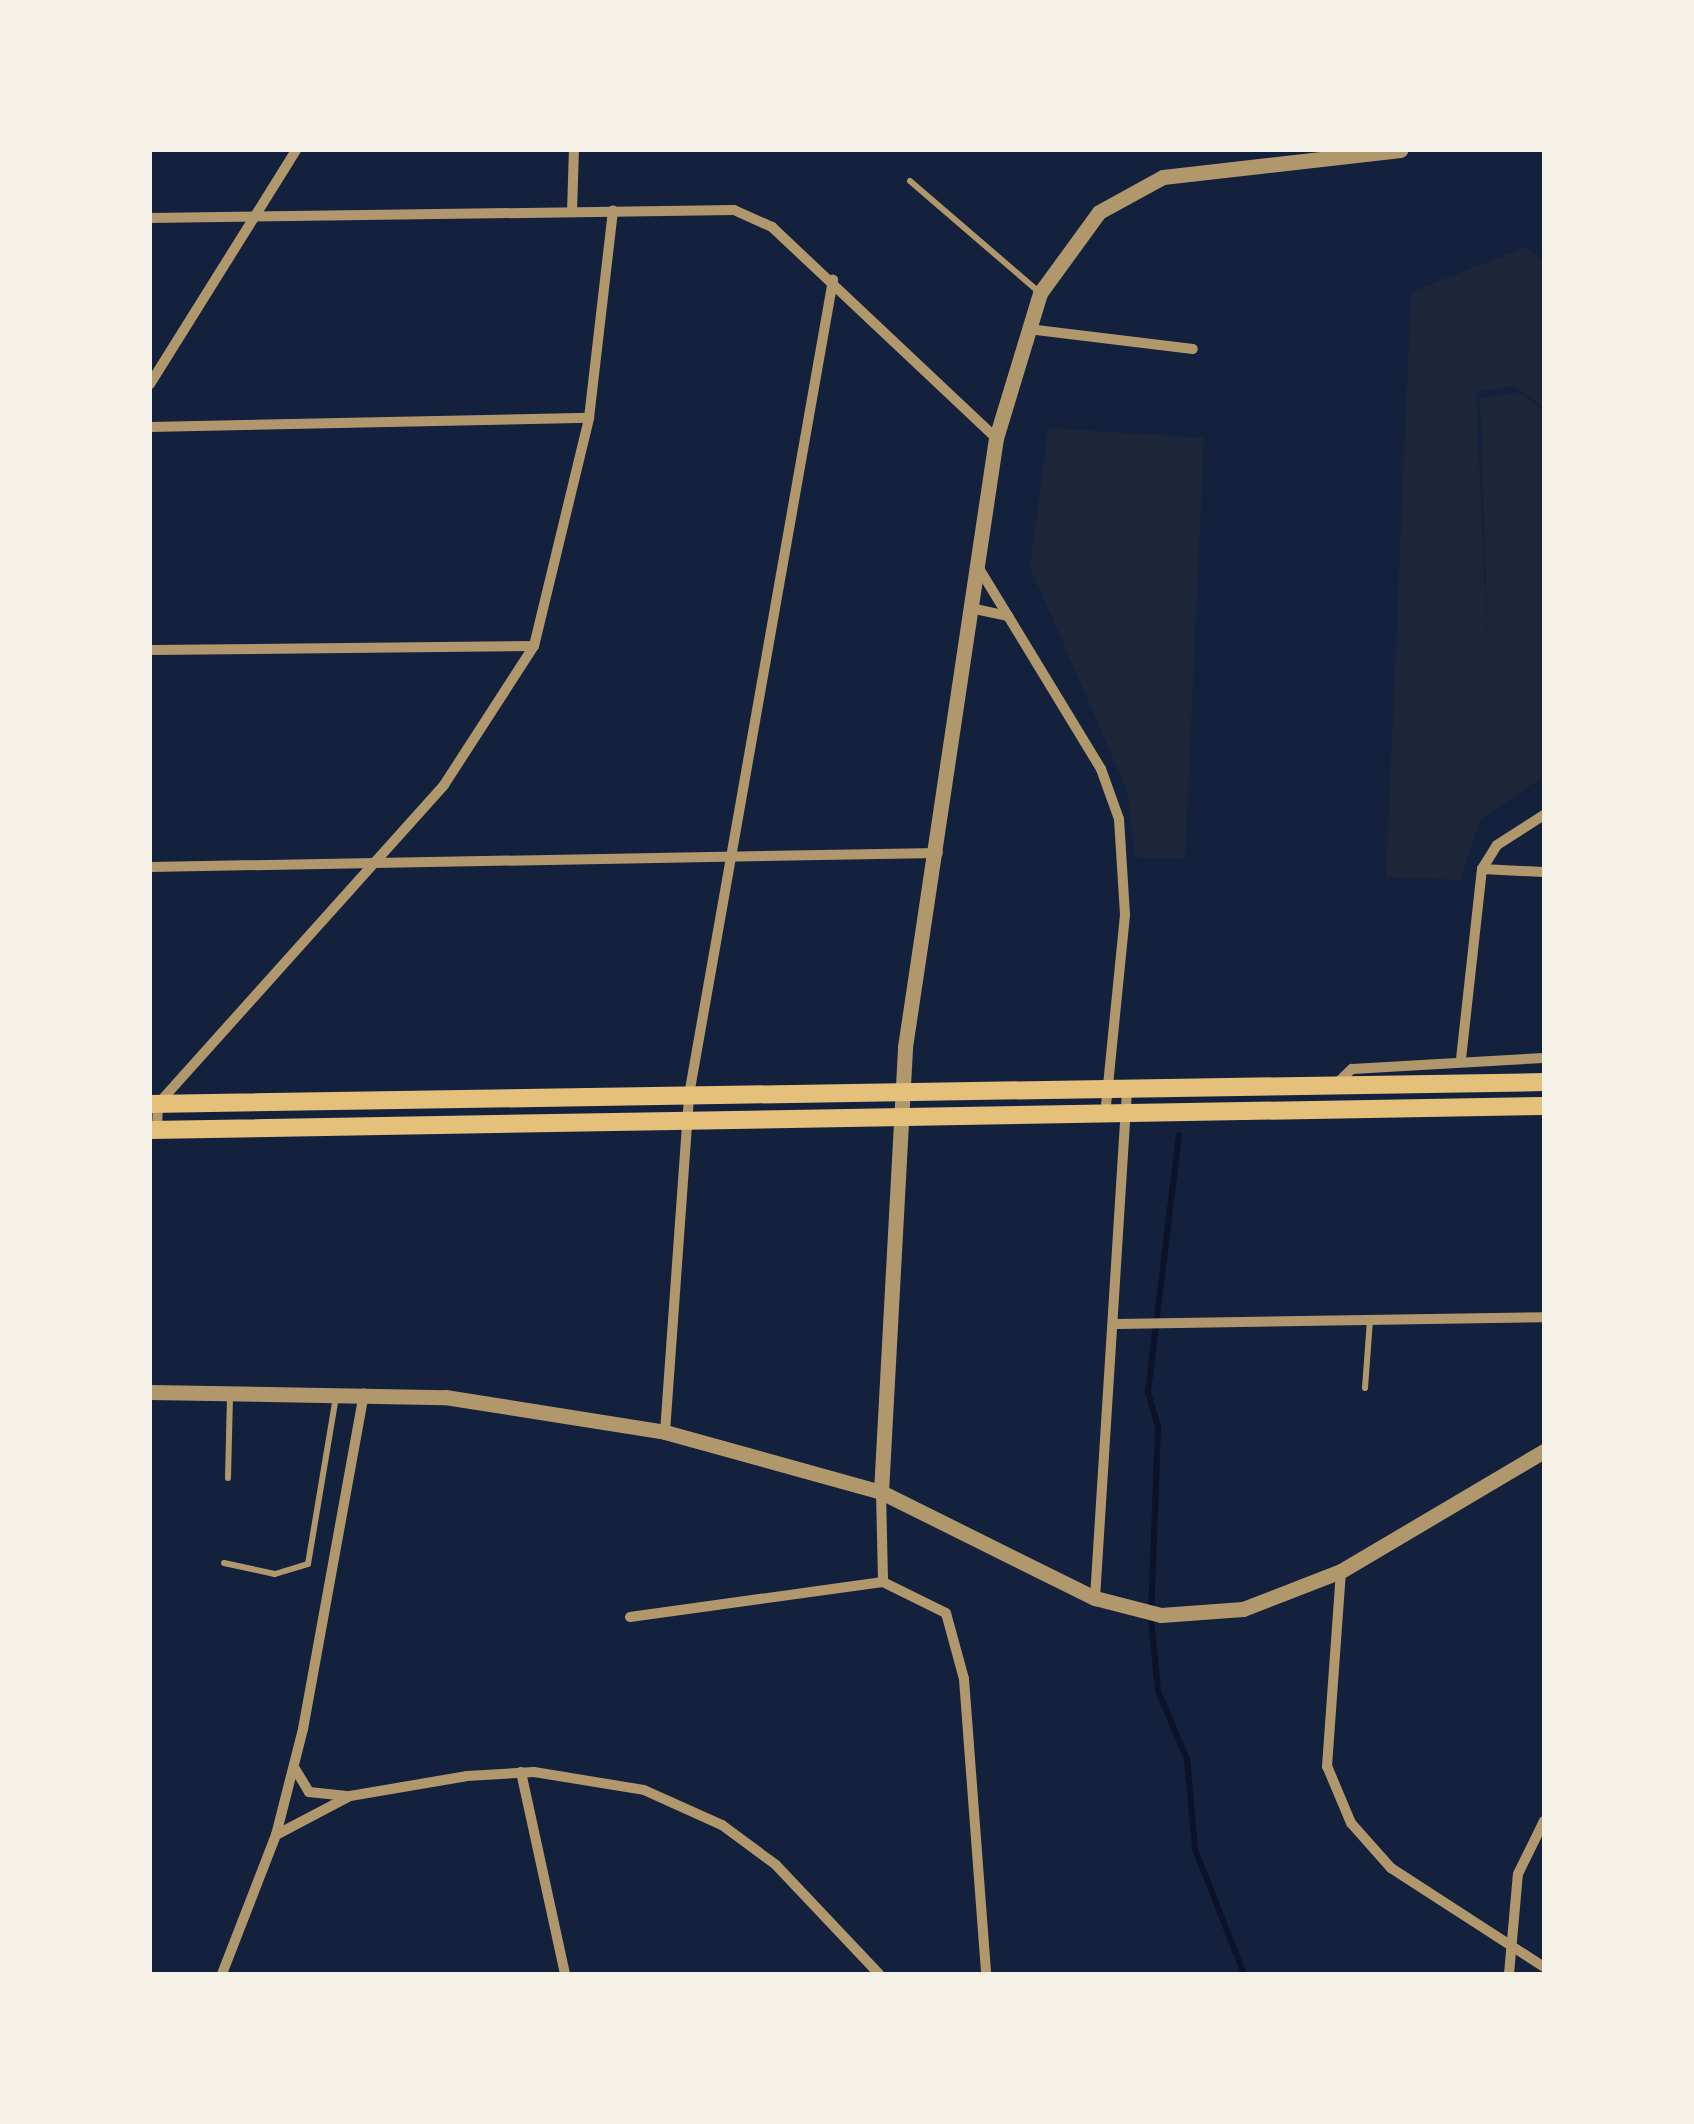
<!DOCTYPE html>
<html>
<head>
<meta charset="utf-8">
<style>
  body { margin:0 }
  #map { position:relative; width:1694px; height:2124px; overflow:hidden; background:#14213d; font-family:"Asap Condensed",sans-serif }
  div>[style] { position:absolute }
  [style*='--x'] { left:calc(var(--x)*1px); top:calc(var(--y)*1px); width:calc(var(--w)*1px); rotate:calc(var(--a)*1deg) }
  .green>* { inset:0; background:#1d2539 }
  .stream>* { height:6px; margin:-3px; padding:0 3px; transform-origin:3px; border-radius:3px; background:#0b132b }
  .service>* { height:6px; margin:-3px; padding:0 3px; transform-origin:3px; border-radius:3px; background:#b1986c }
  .minor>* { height:10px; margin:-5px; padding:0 5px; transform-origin:5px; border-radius:5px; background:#b1986c }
  .tertiary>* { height:15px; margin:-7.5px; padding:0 7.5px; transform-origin:7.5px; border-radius:7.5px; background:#b1986c }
  .secondary>* { height:18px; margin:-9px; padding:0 9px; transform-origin:9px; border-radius:9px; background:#e5c07b }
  span { translate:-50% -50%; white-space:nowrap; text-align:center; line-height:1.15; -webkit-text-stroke:9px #f6f1e7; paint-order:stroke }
  .frame { position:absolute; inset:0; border:152px solid #f6f1e7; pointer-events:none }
</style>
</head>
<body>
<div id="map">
  <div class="green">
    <i style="clip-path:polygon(1526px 247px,1544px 262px,1544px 407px,1515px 386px,1476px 392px,1488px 654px,1480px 398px,1519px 392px,1544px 411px,1544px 776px,1481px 819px,1460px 880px,1386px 877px,1411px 292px)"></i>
    <i style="clip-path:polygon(1048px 428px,1204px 438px,1185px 859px,1135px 857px,1127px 790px,1030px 567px)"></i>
  </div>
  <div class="stream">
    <i style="--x:1179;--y:1135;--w:259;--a:96.9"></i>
    <i style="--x:1148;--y:1392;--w:37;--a:74"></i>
    <i style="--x:1158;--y:1428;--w:190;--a:92.1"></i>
    <i style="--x:1151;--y:1618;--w:73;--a:84.5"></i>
    <i style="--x:1158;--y:1691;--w:74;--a:66.9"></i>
    <i style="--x:1187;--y:1759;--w:90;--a:84.9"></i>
    <i style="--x:1195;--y:1849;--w:134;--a:68.6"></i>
  </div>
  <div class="service">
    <i style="--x:910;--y:181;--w:169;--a:40.7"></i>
    <i style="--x:1365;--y:1388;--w:68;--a:-85.8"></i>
    <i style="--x:228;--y:1478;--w:84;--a:-88.6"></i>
    <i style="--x:224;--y:1563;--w:52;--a:12.2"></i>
    <i style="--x:275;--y:1574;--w:34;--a:-17"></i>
    <i style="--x:308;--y:1564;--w:169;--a:-80.5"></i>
  </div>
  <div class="minor">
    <i style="--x:572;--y:212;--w:62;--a:-88.2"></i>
    <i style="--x:150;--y:218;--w:584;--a:-0.78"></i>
    <i style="--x:734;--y:210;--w:42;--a:24.1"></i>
    <i style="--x:772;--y:227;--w:308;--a:43.3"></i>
    <i style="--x:1028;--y:329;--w:166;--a:6.9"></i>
    <i style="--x:150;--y:384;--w:276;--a:-58"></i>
    <i style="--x:150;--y:427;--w:439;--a:-1.2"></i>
    <i style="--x:980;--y:570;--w:233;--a:58.7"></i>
    <i style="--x:1101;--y:769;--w:53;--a:70.2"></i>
    <i style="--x:1119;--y:819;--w:96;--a:86.4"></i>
    <i style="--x:1125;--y:915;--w:202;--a:95.7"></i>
    <i style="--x:975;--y:609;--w:34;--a:12"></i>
    <i style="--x:150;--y:650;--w:384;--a:-0.6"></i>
    <i style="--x:150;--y:867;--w:788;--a:-1.02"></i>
    <i style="--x:1482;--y:869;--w:62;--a:2.8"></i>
    <i style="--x:1461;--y:1059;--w:191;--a:-83.7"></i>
    <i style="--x:1482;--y:869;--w:28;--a:-58"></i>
    <i style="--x:1497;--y:845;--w:56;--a:-32.6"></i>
    <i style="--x:1331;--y:1089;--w:29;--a:-44"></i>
    <i style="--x:1352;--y:1069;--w:192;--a:-3.3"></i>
    <i style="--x:157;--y:1130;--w:26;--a:-88"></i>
    <i style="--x:158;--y:1104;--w:428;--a:-48.1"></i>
    <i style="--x:444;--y:785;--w:166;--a:-57.1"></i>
    <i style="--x:534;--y:646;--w:235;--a:-76.4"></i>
    <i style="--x:589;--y:418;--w:209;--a:-83.4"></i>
    <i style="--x:1117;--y:1324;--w:427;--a:-0.9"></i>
    <i style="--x:665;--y:1432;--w:338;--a:-85.9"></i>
    <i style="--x:689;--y:1095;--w:828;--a:-79.98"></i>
    <i style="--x:881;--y:1492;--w:90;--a:88.7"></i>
    <i style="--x:1341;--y:1571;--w:196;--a:94.1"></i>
    <i style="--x:1327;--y:1766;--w:62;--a:67.2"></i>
    <i style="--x:1351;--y:1823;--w:60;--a:48.4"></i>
    <i style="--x:1391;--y:1868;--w:182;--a:32.9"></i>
    <i style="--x:1095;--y:1598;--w:508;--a:-86.39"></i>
    <i style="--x:630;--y:1617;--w:255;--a:-7.9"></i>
    <i style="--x:883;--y:1582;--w:70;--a:26.2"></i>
    <i style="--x:946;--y:1613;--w:68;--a:74.7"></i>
    <i style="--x:964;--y:1679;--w:296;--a:85.7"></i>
    <i style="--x:294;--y:1767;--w:29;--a:59"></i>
    <i style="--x:309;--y:1792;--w:38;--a:6"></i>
    <i style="--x:521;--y:1772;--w:207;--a:77.7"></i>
    <i style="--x:276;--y:1835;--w:84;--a:-27.8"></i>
    <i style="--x:350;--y:1796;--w:119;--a:-9.7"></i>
    <i style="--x:467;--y:1776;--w:67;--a:-3.4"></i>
    <i style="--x:534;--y:1772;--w:111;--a:9.3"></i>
    <i style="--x:644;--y:1790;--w:85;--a:24.2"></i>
    <i style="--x:722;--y:1825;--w:67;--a:36.5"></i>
    <i style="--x:776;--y:1865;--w:150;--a:46.6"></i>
    <i style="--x:222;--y:1974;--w:149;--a:-68.8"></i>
    <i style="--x:276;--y:1835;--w:109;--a:-75.7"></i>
    <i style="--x:303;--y:1729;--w:341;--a:-79.7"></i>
    <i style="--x:1509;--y:1974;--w:100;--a:-84.9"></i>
    <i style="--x:1518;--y:1874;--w:59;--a:-63.9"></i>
  </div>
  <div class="tertiary">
    <i style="--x:150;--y:1392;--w:295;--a:1"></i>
    <i style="--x:445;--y:1397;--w:223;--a:9"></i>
    <i style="--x:665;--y:1432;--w:224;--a:15.5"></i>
    <i style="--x:881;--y:1492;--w:239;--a:26.4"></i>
    <i style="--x:1095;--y:1598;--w:68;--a:14.4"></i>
    <i style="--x:1161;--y:1615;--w:82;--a:-4.2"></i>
    <i style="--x:1243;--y:1609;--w:105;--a:-21.2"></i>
    <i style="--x:1341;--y:1571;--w:236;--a:-30.6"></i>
    <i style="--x:881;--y:1492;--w:446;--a:-86.9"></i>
    <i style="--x:905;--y:1047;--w:616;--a:-81.5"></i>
    <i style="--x:996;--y:438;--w:152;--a:-73.1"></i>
    <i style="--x:1040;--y:293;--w:100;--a:-53.9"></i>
    <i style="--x:1099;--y:212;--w:73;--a:-28.7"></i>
    <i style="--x:1163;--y:177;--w:239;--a:-6.5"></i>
  </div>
  <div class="secondary">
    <i style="--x:150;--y:1104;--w:1394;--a:-0.9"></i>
    <i style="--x:150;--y:1130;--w:1394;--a:-0.99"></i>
  </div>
  <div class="frame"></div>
</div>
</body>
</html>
